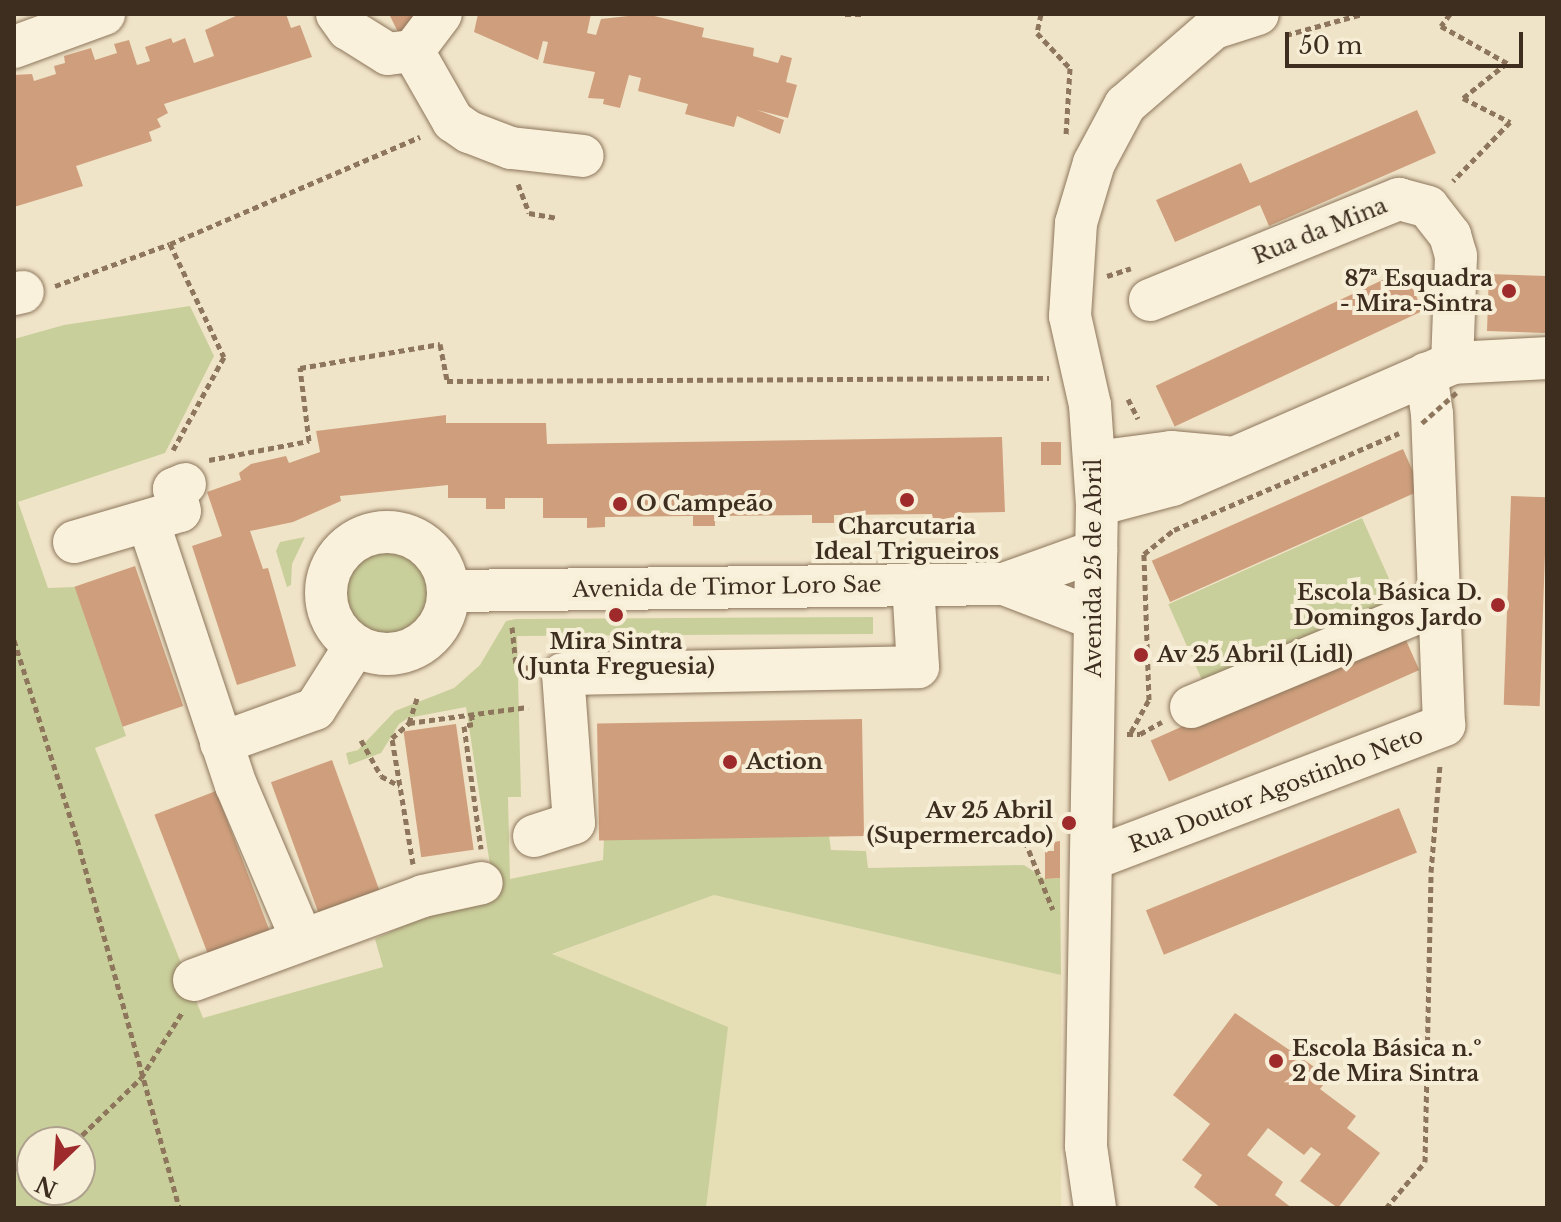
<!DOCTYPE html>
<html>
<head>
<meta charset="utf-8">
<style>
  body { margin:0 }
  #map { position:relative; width:1561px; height:1222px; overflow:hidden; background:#f0e4c8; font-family:"Libre Baskerville",serif }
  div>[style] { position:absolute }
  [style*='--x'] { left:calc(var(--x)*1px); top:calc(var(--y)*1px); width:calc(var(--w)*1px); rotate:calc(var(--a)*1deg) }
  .farmland>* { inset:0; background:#e6deb5 }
  .green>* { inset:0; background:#c9cf9b; transform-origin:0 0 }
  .round { border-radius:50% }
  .building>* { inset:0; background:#cf9f7d; transform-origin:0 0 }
  .path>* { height:5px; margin-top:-2.5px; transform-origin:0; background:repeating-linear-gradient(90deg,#8d765c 0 6px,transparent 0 10px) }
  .roads { filter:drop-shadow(0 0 2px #8d765c) drop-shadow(0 0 2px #8d765c) }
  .minor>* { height:42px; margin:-21px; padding:0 21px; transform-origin:21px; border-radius:21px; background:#faf1dc }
  .minor>.ring { margin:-21px; padding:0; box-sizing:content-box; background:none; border:42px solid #faf1dc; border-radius:50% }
  .path-bridge>* { height:5px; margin-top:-2.5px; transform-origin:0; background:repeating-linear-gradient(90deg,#8d765c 0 6px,transparent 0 10px) }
  .dots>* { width:22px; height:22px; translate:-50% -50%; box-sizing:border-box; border:4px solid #f7eed8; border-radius:50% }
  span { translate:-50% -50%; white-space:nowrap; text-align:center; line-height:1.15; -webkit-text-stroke:8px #f7eed8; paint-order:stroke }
  .street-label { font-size:22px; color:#3d2e20 }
  .poi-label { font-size:22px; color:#3d2e20; font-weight:700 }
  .right { translate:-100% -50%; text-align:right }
  .left { translate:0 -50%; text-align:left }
  .frame { position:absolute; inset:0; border:16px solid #3d2e20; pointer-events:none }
  .north { position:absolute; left:16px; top:1126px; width:80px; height:80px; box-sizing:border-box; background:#f7eed8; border:2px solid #ada18e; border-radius:50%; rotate:205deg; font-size:22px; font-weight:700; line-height:32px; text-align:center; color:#3d2e20 }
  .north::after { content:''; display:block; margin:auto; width:28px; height:36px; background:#9e2a2b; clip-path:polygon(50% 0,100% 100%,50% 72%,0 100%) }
  .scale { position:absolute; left:1285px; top:32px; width:238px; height:36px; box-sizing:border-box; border:4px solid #3d2e20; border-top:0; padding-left:10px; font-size:24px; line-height:28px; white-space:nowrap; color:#3d2e20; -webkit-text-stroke:6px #f7eed8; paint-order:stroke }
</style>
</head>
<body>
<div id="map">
  <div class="farmland">
    <i style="clip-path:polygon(714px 895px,1061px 975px,1061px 1208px,706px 1208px,727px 1027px,551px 955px)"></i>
  </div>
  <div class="green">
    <i style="clip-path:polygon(evenodd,190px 306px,214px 356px,165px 453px,18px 502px,48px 588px,75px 587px,126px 736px,95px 748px,203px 1018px,383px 967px,375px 939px,493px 885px,466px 707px,408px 718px,399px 724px,381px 753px,349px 765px,346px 753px,358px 750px,395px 711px,454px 688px,480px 665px,506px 621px,516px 619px,873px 617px,873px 634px,517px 636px,521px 797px,508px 797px,510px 879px,603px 860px,604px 839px,829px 836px,831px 850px,866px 851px,868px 868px,1024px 865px,1045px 879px,1060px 878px,1061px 975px,714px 895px,552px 954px,728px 1027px,706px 1208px,14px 1208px,14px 339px,64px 325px,190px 306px,32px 1142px,80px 1142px,80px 1190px,32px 1190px,32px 1142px)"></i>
    <i style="left:1362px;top:518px;width:93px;height:212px;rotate:66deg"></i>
    <i style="clip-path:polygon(305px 537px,292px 564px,291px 585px,287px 587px,276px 551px,280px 542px)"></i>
    <i class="round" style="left:345px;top:547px;width:88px;height:88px"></i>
  </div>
  <div class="building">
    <i style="clip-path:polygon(240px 14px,286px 14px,291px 28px,300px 25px,312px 57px,164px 104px,168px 113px,157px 119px,161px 127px,149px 132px,152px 141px,76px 166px,83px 186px,14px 207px,14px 75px,32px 74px,34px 81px,56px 74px,54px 66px,65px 63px,64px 56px,91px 48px,95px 60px,117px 53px,114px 44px,129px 40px,137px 65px,150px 61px,145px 47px,171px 38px,173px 43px,185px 38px,194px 63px,214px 56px,205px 30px)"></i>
    <i style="clip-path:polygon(389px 14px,431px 14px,407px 50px)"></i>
    <i style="clip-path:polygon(478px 14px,591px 14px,587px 33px,596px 35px,601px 19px,646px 14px,704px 28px,702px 37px,754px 48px,753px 56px,778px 63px,781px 55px,792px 58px,786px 82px,797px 85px,788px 118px,757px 110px,784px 120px,780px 134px,737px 116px,734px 127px,685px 114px,688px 104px,638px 91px,641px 78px,629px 75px,620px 108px,603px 104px,604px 99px,588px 98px,595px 72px,543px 63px,548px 42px,543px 41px,538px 60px,474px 32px)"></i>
    <i style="clip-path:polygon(1417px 110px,1436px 153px,1269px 226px,1260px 205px,1175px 242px,1156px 200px,1241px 163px,1250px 183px)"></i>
    <i style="left:1404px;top:270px;width:45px;height:274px;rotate:65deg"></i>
    <i style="left:1489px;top:274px;width:58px;height:57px;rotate:2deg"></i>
    <i style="clip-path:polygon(446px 415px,446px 423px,546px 423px,547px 444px,1002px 437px,1005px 512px,955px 513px,955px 522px,932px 522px,932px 514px,834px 515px,834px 523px,812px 523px,812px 515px,715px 516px,715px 526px,693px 526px,693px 516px,605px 517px,605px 527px,587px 528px,587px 518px,543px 518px,543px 498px,505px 498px,505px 509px,486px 509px,486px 498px,448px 498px,448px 485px,340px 496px,341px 501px,293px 522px,250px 531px,263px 569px,268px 568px,296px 666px,237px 685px,192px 546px,222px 536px,207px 492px,241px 480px,239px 473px,251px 464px,286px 456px,289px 463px,320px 452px,316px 431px)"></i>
    <i style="left:1041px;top:442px;width:20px;height:23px"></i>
    <i style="left:1403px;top:449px;width:45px;height:275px;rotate:66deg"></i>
    <i style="left:1511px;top:496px;width:36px;height:209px;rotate:2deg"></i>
    <i style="left:135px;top:566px;width:148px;height:64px;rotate:71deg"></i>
    <i style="left:1401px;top:629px;width:45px;height:274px;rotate:66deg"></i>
    <i style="left:862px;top:719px;width:117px;height:265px;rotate:89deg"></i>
    <i style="left:456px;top:724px;width:127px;height:53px;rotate:82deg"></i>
    <i style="left:332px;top:760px;width:150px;height:65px;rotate:70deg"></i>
    <i style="left:216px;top:791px;width:155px;height:66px;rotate:69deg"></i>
    <i style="left:1399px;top:808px;width:48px;height:273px;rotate:68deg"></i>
    <i style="clip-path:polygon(1060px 841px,1060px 878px,1045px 879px,1045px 851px,1054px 851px,1054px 842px)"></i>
    <i style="clip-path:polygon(1235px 1013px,1329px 1077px,1320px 1089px,1356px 1116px,1347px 1128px,1380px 1153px,1338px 1208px,1300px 1181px,1321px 1154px,1311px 1147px,1304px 1155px,1268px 1128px,1247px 1155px,1283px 1182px,1275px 1195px,1292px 1208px,1221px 1208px,1194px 1187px,1202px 1175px,1182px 1160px,1210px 1124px,1173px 1095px)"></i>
  </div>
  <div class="path">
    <i style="--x:845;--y:14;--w:17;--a:0"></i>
    <i style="--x:1041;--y:14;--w:19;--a:102"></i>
    <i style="--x:1037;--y:33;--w:48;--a:46.7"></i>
    <i style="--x:1070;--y:68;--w:67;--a:93.4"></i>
    <i style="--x:1450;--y:14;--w:15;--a:127"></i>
    <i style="--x:1441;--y:26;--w:76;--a:29.3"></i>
    <i style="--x:1507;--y:63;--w:56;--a:141.5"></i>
    <i style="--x:1463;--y:98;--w:53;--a:27.1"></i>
    <i style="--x:1510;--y:122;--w:82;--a:134"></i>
    <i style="--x:1286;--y:35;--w:79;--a:-15.4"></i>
    <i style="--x:518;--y:184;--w:31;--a:69"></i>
    <i style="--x:529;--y:213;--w:29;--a:10"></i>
    <i style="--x:170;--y:244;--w:125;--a:64.5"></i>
    <i style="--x:224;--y:357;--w:106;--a:118.7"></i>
    <i style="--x:1107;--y:276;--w:25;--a:-18"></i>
    <i style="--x:55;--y:286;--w:122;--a:-20.1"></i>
    <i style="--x:170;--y:244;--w:272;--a:-23.2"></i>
    <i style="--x:1128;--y:399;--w:22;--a:63"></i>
    <i style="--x:209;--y:460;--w:102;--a:-10.8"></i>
    <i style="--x:309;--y:441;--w:74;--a:-97"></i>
    <i style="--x:300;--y:368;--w:142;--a:-9.7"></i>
    <i style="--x:440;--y:344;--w:38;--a:79"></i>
    <i style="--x:447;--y:381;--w:602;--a:-0.29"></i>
    <i style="--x:512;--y:627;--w:39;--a:84"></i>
    <i style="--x:516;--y:666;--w:15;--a:8"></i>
    <i style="--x:14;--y:640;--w:209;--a:72.4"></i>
    <i style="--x:77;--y:839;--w:383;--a:74.5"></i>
    <i style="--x:471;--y:714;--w:10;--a:79"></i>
    <i style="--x:473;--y:724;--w:9;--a:167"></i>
    <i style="--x:464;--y:726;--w:124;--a:82.1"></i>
    <i style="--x:409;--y:723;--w:26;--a:-72"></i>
    <i style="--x:1131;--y:732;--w:37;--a:-61"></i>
    <i style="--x:1149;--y:700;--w:146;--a:-92"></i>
    <i style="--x:1144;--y:554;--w:38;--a:-39"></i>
    <i style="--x:1174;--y:530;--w:245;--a:-23.3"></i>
    <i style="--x:1127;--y:734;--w:13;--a:0"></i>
    <i style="--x:1140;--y:734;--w:25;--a:-29"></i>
    <i style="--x:361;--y:740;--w:41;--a:60.9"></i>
    <i style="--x:381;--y:776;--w:21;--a:28"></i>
    <i style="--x:1025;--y:841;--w:74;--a:67.9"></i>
    <i style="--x:413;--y:864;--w:128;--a:-99.5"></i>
    <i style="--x:392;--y:738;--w:23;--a:-41"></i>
    <i style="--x:409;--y:723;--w:120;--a:-7.7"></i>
    <i style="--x:75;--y:1142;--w:92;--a:-44.1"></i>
    <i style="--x:141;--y:1078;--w:79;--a:-57.9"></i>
    <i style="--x:14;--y:1169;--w:20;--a:-24"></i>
    <i style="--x:1386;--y:1208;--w:60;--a:-49.7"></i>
    <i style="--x:1425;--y:1162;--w:290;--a:-88.8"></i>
    <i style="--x:1431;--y:872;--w:107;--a:-85.2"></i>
  </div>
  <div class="roads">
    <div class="minor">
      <i style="--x:337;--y:14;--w:19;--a:54"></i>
      <i style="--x:348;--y:29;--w:47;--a:32"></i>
      <i style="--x:388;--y:54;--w:25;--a:-7"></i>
      <i style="--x:413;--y:51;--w:46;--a:-52.9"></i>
      <i style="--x:14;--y:47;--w:96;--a:-20.1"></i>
      <i style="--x:413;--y:51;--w:81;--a:60.3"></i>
      <i style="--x:453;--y:121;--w:19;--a:35"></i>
      <i style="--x:469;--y:132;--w:45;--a:20.9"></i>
      <i style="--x:511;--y:148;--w:72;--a:6.3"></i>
      <i style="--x:14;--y:294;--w:9;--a:-13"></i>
      <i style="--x:1150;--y:300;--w:269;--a:-22.1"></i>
      <i style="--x:1399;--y:199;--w:30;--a:15"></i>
      <i style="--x:1428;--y:207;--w:36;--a:52"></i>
      <i style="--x:1450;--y:235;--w:22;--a:74"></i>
      <i style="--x:1456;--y:256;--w:107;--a:92.1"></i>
      <i style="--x:1095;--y:462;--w:77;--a:-7.5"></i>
      <i style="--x:1171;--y:452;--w:55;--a:5.2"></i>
      <i style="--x:1097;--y:505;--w:78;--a:-14.9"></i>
      <i style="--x:1172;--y:485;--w:305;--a:-23.5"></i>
      <i style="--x:1452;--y:363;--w:95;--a:-3"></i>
      <i style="--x:148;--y:521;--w:278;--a:71.6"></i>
      <i style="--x:236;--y:785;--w:168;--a:66.9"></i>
      <i class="ring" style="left:326px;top:532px;width:80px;height:80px"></i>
      <i style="--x:74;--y:542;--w:110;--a:-16.3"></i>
      <i style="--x:180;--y:511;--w:23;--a:-105"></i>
      <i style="--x:174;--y:489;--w:12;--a:-24"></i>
      <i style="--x:1004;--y:584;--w:97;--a:21"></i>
      <i style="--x:450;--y:591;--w:554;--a:-0.72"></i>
      <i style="--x:1004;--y:584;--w:98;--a:-19.7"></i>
      <i style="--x:1191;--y:707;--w:271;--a:-22.6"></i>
      <i style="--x:221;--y:743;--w:100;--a:-19.9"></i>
      <i style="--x:315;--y:709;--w:75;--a:-57.6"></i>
      <i style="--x:534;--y:836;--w:42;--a:-18"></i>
      <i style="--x:574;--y:823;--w:149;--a:-94.2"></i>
      <i style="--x:563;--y:674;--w:355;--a:-1.1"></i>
      <i style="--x:918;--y:667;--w:83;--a:-93.4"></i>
      <i style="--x:1092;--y:859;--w:377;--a:-20.8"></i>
      <i style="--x:1444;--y:725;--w:311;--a:-92.2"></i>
      <i style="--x:1432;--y:414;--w:41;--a:-98.3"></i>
      <i style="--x:194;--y:980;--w:244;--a:-20.1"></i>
      <i style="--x:423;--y:896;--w:60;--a:-12.4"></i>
      <i style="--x:1095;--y:1208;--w:63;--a:-98.3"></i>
      <i style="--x:1086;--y:1146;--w:641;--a:-89.02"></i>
      <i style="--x:1097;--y:505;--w:100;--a:-94"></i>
      <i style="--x:1090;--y:405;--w:91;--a:-102.7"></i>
      <i style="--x:1070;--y:316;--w:93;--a:-86.3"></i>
      <i style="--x:1076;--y:223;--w:63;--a:-73.3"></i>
      <i style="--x:1094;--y:163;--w:66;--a:-61.9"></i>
      <i style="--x:1125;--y:105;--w:118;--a:-40.9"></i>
      <i style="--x:1214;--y:28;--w:46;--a:-17.7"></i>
    </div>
  </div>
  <div class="path-bridge">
    <i style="--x:1422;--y:423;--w:47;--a:-41.5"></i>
  </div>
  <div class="dots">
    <i style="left:1509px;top:291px;background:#9e2a2b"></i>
    <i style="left:907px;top:500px;background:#9e2a2b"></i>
    <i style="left:620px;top:504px;background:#9e2a2b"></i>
    <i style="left:1498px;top:605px;background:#9e2a2b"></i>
    <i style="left:616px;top:615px;background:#9e2a2b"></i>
    <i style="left:1141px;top:655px;background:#9e2a2b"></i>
    <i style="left:730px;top:762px;background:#9e2a2b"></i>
    <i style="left:1069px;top:823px;background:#9e2a2b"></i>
    <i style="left:1276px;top:1061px;background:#9e2a2b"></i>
  </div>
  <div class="street-label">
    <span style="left:1320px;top:231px;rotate:-22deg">Rua da Mina</span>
    <span style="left:1094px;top:568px;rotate:-90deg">Avenida 25 de Abril</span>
    <span style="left:727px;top:587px;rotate:-1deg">Avenida de Timor Loro Sae</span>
    <span style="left:1276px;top:790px;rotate:-21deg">Rua Doutor Agostinho Neto</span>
  </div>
  <div class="poi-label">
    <span class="right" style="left:1493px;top:291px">87ª Esquadra<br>- Mira-Sintra</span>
    <span class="left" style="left:636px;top:504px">O Campeão</span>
    <span style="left:907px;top:539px">Charcutaria<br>Ideal Trigueiros</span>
    <span class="right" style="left:1482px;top:605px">Escola Básica D.<br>Domingos Jardo</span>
    <span style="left:616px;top:654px">Mira Sintra<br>(Junta Freguesia)</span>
    <span class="left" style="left:1157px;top:655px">Av 25 Abril (Lidl)</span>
    <span class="left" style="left:746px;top:762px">Action</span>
    <span class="right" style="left:1053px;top:823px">Av 25 Abril<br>(Supermercado)</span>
    <span class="left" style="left:1292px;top:1061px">Escola Básica n.º<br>2 de Mira Sintra</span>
  </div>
  <div class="frame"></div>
  <div class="north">N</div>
  <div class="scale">50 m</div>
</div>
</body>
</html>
